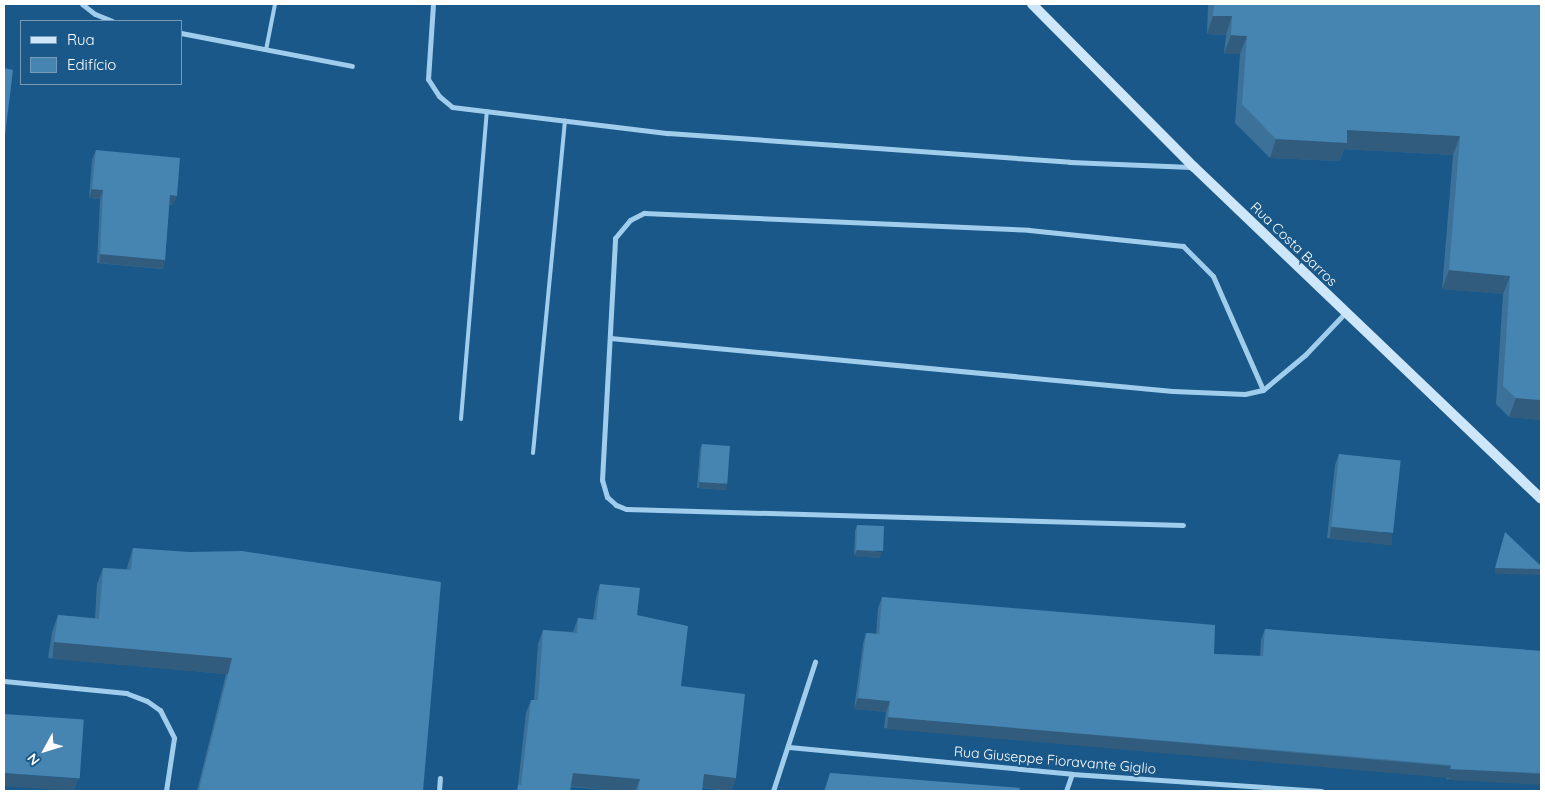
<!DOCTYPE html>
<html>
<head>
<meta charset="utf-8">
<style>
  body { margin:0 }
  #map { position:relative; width:1545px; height:795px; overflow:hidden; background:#195888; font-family:Quicksand,sans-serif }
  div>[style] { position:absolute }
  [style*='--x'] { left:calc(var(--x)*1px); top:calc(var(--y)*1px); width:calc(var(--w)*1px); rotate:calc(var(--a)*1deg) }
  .service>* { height:4px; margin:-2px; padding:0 2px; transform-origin:2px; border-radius:2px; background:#a1cded }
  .minor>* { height:5px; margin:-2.5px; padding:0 2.5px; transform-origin:2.5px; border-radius:2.5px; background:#a1cded }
  .secondary>* { height:10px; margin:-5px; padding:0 5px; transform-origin:5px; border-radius:5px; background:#cee6f9 }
  .wall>* { inset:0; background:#3c7299 }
  .shaded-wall>* { inset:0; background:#315c7d; transform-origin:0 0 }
  .building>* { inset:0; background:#4684b2; transform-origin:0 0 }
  span { translate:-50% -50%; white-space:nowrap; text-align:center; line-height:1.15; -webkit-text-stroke:4.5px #195888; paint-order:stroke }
  .street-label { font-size:14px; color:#fff }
  .frame { position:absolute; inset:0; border:5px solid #fff; pointer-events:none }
  .legend { position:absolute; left:20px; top:20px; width:162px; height:65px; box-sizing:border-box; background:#195888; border:1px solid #759bb8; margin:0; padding:6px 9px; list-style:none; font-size:15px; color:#fff }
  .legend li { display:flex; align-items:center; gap:10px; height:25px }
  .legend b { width:25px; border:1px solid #759bb8 }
  .north { position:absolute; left:20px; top:725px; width:50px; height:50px; -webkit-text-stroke:4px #195888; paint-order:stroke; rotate:231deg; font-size:14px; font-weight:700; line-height:20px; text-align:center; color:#fff }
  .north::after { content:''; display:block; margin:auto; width:18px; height:22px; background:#fff; clip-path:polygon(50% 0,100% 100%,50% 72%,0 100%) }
</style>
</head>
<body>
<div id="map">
  <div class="service">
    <i style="--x:266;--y:50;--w:47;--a:-78.9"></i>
    <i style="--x:461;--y:419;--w:309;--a:-85.2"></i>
    <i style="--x:533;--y:453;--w:334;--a:-84.5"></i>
  </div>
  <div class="minor">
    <i style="--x:82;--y:4;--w:16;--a:38"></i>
    <i style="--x:95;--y:14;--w:18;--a:22"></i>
    <i style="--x:433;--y:4;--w:75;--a:93.8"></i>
    <i style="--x:428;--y:79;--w:20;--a:57"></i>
    <i style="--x:439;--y:96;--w:17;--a:40"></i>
    <i style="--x:452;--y:107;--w:218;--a:6.9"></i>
    <i style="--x:668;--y:133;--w:403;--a:4.1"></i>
    <i style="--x:1070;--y:162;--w:121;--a:2.4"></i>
    <i style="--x:181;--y:33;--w:174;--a:10.9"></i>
    <i style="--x:610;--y:338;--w:565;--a:5.38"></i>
    <i style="--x:1173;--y:391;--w:72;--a:2.4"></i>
    <i style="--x:1245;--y:394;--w:18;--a:-13"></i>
    <i style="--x:1263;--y:390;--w:55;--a:-39.8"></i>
    <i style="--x:1305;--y:355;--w:59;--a:-46.4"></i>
    <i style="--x:1183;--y:525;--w:557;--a:-178.35"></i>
    <i style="--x:626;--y:509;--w:11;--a:-158"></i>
    <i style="--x:616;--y:505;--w:12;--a:-138"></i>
    <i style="--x:607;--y:497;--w:18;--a:-106"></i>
    <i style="--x:602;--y:480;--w:242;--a:-86.9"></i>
    <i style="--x:615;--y:238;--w:23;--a:-50"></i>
    <i style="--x:630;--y:220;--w:16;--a:-27"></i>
    <i style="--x:644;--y:213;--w:385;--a:2.5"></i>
    <i style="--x:1029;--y:230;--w:155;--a:5.9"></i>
    <i style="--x:1183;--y:246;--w:42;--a:45"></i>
    <i style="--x:1213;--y:276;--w:124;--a:66.3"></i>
    <i style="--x:4;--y:681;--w:123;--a:5.6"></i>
    <i style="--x:126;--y:693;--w:22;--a:21"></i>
    <i style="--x:147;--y:701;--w:16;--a:35"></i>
    <i style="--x:160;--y:710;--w:31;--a:63"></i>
    <i style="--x:174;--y:738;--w:54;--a:98.6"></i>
    <i style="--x:789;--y:747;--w:284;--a:5.4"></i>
    <i style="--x:1072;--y:774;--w:250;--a:3.9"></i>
    <i style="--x:439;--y:791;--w:13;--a:-86"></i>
    <i style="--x:773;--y:791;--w:136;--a:-72"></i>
    <i style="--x:1066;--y:791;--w:18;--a:-71"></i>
  </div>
  <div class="secondary">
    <i style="--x:1032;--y:4;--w:230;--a:45.2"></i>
    <i style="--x:1194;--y:167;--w:480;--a:43.7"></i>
  </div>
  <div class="wall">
    <i style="clip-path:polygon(1208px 4px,1541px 4px,1541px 420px,1509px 417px,1496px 404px,1503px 294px,1442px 289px,1453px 155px,1344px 149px,1340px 161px,1270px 158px,1235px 123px,1240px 54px,1224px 54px,1226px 35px,1207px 34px)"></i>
    <i style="clip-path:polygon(96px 150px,173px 205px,169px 205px,165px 260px,162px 269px,97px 263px,100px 199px,89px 198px,92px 160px)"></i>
    <i style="clip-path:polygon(702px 444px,725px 490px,697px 488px,700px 450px)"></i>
    <i style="clip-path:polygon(1339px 454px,1389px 544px,1327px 538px,1335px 465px)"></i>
    <i style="clip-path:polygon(857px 525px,880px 558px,854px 556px,855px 531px)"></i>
    <i style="clip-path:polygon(133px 548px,423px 791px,197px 791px,226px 674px,48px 658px,52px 632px,58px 615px,95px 618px,97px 584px,103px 568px,127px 569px,128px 564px)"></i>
    <i style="clip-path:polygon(600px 584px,637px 615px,681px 686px,736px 778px,731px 791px,702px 788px,702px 791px,620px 791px,571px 787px,570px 791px,516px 791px,518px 785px,526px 713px,531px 700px,534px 700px,538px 644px,543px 630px,573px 632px,578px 618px,593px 620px,596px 598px)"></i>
    <i style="clip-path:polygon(882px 597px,1214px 654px,1260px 656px,1261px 640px,1265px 629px,1541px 651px,1541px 784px,1446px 779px,1447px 776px,884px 728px,886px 712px,854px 709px,863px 644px,866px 633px,876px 634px,878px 608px)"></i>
    <i style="clip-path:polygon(830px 773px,1019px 791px,824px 791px)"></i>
  </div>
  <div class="shaded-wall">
    <i style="clip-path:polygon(1213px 16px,1232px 16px,1226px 35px,1207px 34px)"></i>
    <i style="clip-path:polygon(1231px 35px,1247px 36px,1240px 54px,1224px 54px)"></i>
    <i style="clip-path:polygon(1347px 130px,1460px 136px,1453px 155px,1344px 149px,1340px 161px,1270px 158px,1276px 139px)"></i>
    <i style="clip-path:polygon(92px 189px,103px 190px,100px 199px,89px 198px)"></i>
    <i style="clip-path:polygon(170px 195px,177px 196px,173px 205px,166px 204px)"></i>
    <i style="left:100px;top:254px;width:65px;height:9px;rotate:5deg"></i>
    <i style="clip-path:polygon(1449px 270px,1510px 276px,1503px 294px,1442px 289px)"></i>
    <i style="clip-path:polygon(1516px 398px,1541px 400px,1541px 420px,1509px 417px)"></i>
    <i style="left:699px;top:482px;width:28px;height:6px;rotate:4deg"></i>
    <i style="left:1331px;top:527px;width:62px;height:12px;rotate:6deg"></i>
    <i style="clip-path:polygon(857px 550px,882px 552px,880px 558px,854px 556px)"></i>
    <i style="left:1495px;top:568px;width:46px;height:6px;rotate:1deg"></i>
    <i style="left:54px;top:642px;width:179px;height:17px;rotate:5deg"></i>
    <i style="clip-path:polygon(858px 698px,890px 701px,886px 712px,854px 709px)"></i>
    <i style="left:888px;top:717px;width:565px;height:12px;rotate:5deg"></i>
    <i style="left:1450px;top:769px;width:91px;height:11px;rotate:3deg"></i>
    <i style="clip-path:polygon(4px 773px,79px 779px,74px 791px,71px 791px,4px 786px)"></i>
    <i style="clip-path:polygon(573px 773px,640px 779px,635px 791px,620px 791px,568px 786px)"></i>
    <i style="clip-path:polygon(704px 774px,736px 778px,731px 791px,699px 787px)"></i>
  </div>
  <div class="building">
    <i style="clip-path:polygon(1214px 4px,1541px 4px,1541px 400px,1516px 398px,1503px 386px,1510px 276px,1449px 270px,1460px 136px,1347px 130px,1347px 143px,1276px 139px,1242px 104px,1247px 36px,1231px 35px,1232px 16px,1213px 16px)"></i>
    <i style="clip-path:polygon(4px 68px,13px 70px,4px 143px)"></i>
    <i style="clip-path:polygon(96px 150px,180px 158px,177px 196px,170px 195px,165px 260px,100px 254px,103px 190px,92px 189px)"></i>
    <i style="left:702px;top:444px;width:28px;height:38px;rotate:4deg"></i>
    <i style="left:1339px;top:454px;width:62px;height:73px;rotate:6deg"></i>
    <i style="left:857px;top:525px;width:27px;height:25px;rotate:2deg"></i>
    <i style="clip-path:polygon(1505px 532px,1541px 566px,1541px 569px,1495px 568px)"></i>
    <i style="clip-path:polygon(133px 548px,189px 552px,242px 551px,441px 582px,423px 791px,199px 791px,201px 781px,232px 658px,54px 642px,58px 615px,99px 619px,103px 568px,131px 570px)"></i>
    <i style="clip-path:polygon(600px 584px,640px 588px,637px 615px,688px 626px,681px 686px,745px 694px,736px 778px,704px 774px,702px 791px,638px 791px,640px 779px,573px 773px,570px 791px,518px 791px,518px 785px,521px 785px,531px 700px,538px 700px,543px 630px,577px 633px,578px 618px,596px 620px)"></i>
    <i style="clip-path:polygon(882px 597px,1215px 625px,1214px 654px,1263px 656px,1265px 629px,1541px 651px,1541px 773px,1450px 769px,1451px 765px,888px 717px,890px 701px,858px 698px,866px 633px,879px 634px)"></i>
    <i style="left:4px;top:714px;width:80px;height:59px;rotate:4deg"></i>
    <i style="clip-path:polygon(830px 773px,1020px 788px,1019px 791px,825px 791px)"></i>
  </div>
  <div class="street-label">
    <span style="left:1294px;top:244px;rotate:44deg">Rua Costa Barros</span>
    <span style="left:1055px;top:760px;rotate:5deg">Rua Giuseppe Fioravante Giglio</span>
  </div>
  <div class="frame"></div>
  <ul class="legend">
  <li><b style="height:6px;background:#cee6f9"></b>Rua</li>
  <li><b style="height:14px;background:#4684b2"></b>Edifício</li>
  </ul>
  <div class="north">N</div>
</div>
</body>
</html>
